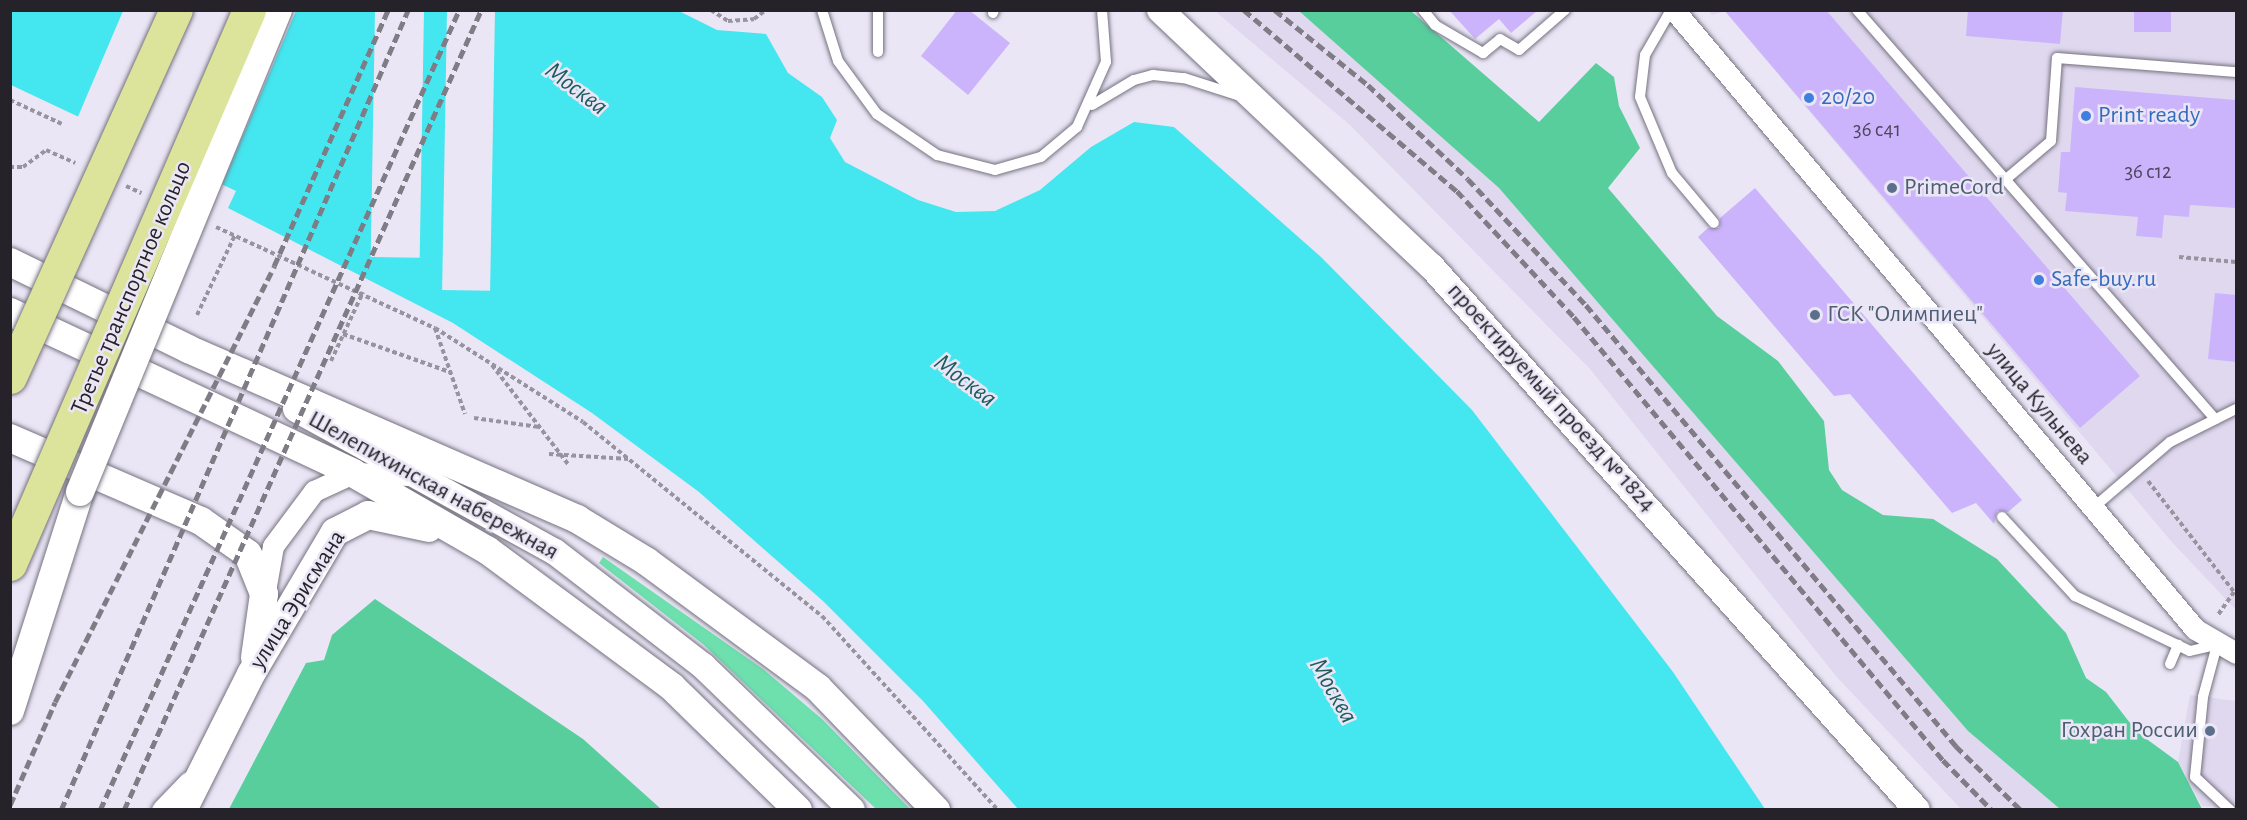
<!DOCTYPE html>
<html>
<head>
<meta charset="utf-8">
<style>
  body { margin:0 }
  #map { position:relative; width:2247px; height:820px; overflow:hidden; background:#eae6f5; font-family:"Alegreya Sans",sans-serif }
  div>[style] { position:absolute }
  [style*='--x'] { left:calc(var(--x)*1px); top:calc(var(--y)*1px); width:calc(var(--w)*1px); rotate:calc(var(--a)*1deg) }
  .built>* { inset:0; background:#dfd8ee }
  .green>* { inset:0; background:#6ee0ae }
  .forest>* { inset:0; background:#58ce9d }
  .water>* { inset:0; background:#44e6ef }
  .pier>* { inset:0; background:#eae6f5; transform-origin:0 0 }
  .building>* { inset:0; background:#ccb4fd; transform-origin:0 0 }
  .path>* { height:4px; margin-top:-2px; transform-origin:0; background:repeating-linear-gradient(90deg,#97949f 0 4.5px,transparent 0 7.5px) }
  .roads { filter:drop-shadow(0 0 2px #767280) drop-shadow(0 0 2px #767280) }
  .service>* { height:10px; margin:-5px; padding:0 5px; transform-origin:5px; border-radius:5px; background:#fff }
  .minor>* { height:21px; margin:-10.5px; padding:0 10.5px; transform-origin:10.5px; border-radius:10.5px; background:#fff }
  .tertiary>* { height:26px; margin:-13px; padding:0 13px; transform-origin:13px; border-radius:13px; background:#fff }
  .secondary>* { height:28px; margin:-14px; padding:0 14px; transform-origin:14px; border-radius:14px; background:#fff }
  .rail>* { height:4.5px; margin-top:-2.25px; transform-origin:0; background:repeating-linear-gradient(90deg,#7f7c86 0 9px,transparent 0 13.5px) }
  .bridges { filter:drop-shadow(0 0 2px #767280) drop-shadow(0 0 2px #767280) }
  .secondary-bridge>* { height:28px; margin:-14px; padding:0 14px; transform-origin:14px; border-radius:14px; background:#fff }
  .primary-bridge>* { height:33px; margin:-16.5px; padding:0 16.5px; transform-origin:16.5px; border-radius:16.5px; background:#dce39a }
  .dots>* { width:16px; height:16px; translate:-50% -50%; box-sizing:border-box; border:3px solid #eae6f5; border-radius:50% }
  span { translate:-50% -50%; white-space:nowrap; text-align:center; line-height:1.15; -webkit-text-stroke:5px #eae6f5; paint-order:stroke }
  .number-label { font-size:21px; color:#4f475e }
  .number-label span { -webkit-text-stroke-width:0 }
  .shop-label { font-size:24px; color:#366cbe }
  .left { translate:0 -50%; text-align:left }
  .service-label { font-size:24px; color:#4e5e75 }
  .right { translate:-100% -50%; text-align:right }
  .street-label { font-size:24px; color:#252329 }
  .water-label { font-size:26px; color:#1c5d60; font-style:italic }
  .frame { position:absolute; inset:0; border:12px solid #252329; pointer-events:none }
</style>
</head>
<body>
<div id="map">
  <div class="built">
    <i style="clip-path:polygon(1215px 11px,1299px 11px,1499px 188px,1968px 731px,2060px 809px,1961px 809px,1836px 676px,1590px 369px,1350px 125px)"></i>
    <i style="clip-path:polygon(1709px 11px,2236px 11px,2236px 610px,2171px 541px,1725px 11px,1712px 15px)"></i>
    <i style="clip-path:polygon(2190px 695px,2236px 701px,2236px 809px,2202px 806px,2178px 762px)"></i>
  </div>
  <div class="green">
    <i style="clip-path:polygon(603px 557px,763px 669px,822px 719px,910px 809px,876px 809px,704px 645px,599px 563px)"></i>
  </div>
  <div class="forest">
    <i style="clip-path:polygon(1299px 11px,1411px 11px,1539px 122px,1596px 63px,1614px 77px,1619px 106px,1640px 148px,1608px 188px,1717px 316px,1778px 361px,1824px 421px,1829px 470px,1842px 490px,1883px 515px,1933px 519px,1997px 559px,2066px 633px,2086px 678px,2106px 692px,2137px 732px,2178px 762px,2202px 809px,2060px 809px,1968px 731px,1499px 188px)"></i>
    <i style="clip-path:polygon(375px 599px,583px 739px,661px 809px,229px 809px,306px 663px,324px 660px,332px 635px)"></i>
  </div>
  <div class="water">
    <i style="clip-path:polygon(677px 10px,717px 30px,766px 34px,788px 73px,822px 97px,837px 120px,830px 138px,845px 162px,918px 200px,956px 212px,995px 211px,1040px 190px,1091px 147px,1134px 122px,1174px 127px,1321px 257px,1472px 410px,1673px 672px,1765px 809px,1018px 809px,923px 701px,823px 601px,699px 492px,592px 413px,453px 323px,228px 208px,236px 191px,11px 85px,11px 11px)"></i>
  </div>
  <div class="pier">
    <i style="left:375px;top:10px;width:49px;height:247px;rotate:1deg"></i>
    <i style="left:447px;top:10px;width:48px;height:280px;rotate:1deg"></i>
    <i style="clip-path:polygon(123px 11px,296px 11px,221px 187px,77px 119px)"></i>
  </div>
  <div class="building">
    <i style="clip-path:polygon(957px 10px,969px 10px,1010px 43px,968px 95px,921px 56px)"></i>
    <i style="clip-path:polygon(1449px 10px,1538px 10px,1511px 33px,1499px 19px,1475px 39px)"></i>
    <i style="clip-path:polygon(1724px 10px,1826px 10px,2140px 376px,2080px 428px)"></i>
    <i style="clip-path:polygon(1968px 10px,2063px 10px,2060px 44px,1966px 36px)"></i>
    <i style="left:2134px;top:10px;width:37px;height:22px"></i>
    <i style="clip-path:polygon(2075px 87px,2236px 100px,2236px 208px,2190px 205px,2189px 217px,2164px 215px,2162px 238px,2136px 236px,2138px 217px,2065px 211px,2067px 193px,2058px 192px,2061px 152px,2070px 152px)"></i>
    <i style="clip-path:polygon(1755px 188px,2022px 500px,2008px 512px,1997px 511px,1994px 524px,1976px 503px,1952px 513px,1850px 394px,1834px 396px,1698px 237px,1708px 228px,1719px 228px,1720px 218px)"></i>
    <i style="clip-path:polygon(2215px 293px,2236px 295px,2236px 362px,2208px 359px)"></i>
  </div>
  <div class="path">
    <i style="--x:711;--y:10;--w:20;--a:33"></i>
    <i style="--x:728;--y:21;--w:26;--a:-4"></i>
    <i style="--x:754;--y:19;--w:15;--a:-37"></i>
    <i style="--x:10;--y:100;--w:57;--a:24.8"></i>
    <i style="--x:10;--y:167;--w:13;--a:0"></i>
    <i style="--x:23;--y:167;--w:29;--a:-36"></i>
    <i style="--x:46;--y:150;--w:32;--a:24"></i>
    <i style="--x:126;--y:186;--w:17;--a:25"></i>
    <i style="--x:216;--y:227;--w:241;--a:24.8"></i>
    <i style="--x:435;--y:328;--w:175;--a:32.4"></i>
    <i style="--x:583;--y:422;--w:308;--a:39.1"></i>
    <i style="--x:822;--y:616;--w:262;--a:47.8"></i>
    <i style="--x:2179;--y:257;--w:57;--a:5"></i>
    <i style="--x:197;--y:315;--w:89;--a:-64.6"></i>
    <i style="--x:435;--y:328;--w:91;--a:70.8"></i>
    <i style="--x:343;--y:334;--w:114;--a:19.6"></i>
    <i style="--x:331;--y:361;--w:76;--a:-65.1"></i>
    <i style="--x:492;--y:365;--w:125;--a:52.5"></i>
    <i style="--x:474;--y:418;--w:66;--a:7.9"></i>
    <i style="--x:549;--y:454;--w:80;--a:3.6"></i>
    <i style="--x:2148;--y:481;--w:140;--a:52.2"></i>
    <i style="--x:2234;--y:592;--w:29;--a:125"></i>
  </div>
  <div class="roads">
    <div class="service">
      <i style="--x:822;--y:10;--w:53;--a:72.6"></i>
      <i style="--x:838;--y:61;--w:66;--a:53.7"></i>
      <i style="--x:877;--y:114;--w:73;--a:34.3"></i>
      <i style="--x:937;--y:155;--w:60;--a:14.5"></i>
      <i style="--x:995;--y:170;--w:48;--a:-15.8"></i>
      <i style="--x:1041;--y:157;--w:47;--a:-39.8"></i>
      <i style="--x:1077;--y:127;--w:71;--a:-66"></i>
      <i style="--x:1106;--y:62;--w:52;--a:-94.4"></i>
      <i style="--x:878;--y:10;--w:42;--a:90"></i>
      <i style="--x:1423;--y:10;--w:19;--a:51"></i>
      <i style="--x:1435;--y:25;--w:56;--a:30.3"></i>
      <i style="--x:1483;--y:53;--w:22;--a:-39"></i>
      <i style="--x:1500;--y:39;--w:22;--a:30"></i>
      <i style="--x:1519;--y:50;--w:61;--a:-41"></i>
      <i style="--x:1671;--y:10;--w:52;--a:120"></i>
      <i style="--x:1645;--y:55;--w:42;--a:96.8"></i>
      <i style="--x:1640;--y:97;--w:82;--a:67.2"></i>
      <i style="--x:1672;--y:173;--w:65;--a:50"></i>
      <i style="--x:1857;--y:10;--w:544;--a:48.8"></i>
      <i style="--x:993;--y:13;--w:3;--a:-72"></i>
      <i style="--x:1092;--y:105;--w:49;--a:-30.8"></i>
      <i style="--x:1134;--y:80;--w:20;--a:-15"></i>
      <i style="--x:1153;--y:75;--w:31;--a:6"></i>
      <i style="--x:1184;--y:78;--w:59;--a:17.8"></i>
      <i style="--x:2005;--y:180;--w:60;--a:-40.3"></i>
      <i style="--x:2051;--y:141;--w:83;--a:-85.9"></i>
      <i style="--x:2057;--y:58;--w:180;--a:4.5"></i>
      <i style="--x:2093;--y:508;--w:101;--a:-40.6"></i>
      <i style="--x:2170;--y:442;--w:74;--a:-26.6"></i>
      <i style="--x:2002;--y:517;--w:108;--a:47.3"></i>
      <i style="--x:2075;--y:596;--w:127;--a:25.6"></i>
      <i style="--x:2190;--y:651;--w:28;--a:-13"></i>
      <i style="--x:2217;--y:645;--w:54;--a:105.1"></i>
      <i style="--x:2203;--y:697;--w:80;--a:95.7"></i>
      <i style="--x:2195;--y:777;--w:48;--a:43.3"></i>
      <i style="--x:2170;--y:664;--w:21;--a:-67"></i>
    </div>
    <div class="minor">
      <i style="--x:1674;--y:10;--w:809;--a:49.91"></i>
      <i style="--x:2195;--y:629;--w:48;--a:30.3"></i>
      <i style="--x:265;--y:591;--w:46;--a:-79.9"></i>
      <i style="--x:273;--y:546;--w:69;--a:-53.3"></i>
      <i style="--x:314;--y:491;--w:43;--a:-24.8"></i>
      <i style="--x:353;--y:473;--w:56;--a:2"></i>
      <i style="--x:162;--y:810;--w:39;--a:-46"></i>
    </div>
    <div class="tertiary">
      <i style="--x:1160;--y:10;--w:373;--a:43.4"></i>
      <i style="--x:1431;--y:266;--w:729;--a:48.22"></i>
      <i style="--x:296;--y:409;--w:296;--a:28.9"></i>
      <i style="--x:555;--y:552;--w:187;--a:37.6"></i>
      <i style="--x:703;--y:666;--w:207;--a:44"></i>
    </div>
    <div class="secondary">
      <i style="--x:10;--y:262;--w:198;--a:26"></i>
      <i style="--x:188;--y:349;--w:425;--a:23.6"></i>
      <i style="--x:577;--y:519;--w:81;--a:31.3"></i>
      <i style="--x:646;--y:561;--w:214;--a:36.4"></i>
      <i style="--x:818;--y:688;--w:170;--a:46"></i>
      <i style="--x:10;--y:312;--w:379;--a:25.1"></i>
      <i style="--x:353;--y:473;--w:155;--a:29.9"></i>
      <i style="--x:487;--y:550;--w:230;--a:36.5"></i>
      <i style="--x:672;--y:687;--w:176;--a:44.3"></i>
      <i style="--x:10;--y:438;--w:208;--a:23.5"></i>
      <i style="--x:201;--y:521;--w:57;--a:35.1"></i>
      <i style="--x:248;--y:554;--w:43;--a:68.2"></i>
      <i style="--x:264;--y:594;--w:64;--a:98.1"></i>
      <i style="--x:10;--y:711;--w:230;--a:-72.3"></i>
      <i style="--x:183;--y:810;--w:152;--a:-63.4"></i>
      <i style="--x:251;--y:674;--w:165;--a:-59.4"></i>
      <i style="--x:335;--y:532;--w:37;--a:-27"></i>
      <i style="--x:368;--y:515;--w:62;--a:12"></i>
    </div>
  </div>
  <div class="rail">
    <i style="--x:1244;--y:10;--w:280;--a:40.4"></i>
    <i style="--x:1457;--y:191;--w:172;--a:47.1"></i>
    <i style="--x:1574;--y:317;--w:577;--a:50.21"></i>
    <i style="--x:1943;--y:760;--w:70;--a:45.6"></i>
    <i style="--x:1275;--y:10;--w:119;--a:38.9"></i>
    <i style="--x:1368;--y:85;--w:137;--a:43.2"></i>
    <i style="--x:1468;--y:179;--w:173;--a:46.9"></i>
    <i style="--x:1586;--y:305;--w:576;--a:50"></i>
    <i style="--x:1956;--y:746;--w:91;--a:44.6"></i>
    <i style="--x:10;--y:805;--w:112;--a:-66.4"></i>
    <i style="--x:55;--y:702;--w:488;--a:-63.3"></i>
    <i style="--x:274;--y:266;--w:280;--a:-66"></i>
    <i style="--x:61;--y:810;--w:872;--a:-66.55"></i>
    <i style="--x:100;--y:810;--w:877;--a:-65.83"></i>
    <i style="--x:124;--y:810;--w:876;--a:-65.95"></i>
  </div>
  <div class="bridges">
    <div class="secondary-bridge">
      <i style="--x:80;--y:492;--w:521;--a:-67.67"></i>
    </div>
    <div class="primary-bridge">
      <i style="--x:10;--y:377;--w:403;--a:-65.7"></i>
      <i style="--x:10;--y:564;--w:603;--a:-66.66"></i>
    </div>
  </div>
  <div class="dots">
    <i style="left:1809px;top:98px;background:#3f7fe0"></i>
    <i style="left:2086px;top:116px;background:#3f7fe0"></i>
    <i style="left:1892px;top:188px;background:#5c6f8a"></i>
    <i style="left:2039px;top:280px;background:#3f7fe0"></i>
    <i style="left:1815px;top:315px;background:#5c6f8a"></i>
    <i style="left:2210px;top:731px;background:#5c6f8a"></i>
  </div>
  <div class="number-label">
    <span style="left:1877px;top:130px">36 с41</span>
    <span style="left:2148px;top:172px">36 с12</span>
  </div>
  <div class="shop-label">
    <span class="left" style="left:1821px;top:98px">20/20</span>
    <span class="left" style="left:2098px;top:116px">Print ready</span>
    <span class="left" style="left:2051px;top:280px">Safe-buy.ru</span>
  </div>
  <div class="service-label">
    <span class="left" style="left:1904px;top:188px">PrimeCord</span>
    <span class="left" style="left:1827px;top:315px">ГСК "Олимпиец"</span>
    <span class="right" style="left:2198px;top:731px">Гохран России</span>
  </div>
  <div class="street-label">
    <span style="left:132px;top:288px;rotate:-67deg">Третье транспортное кольцо</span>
    <span style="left:1551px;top:398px;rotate:48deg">проектируемый проезд № 1824</span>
    <span style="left:2039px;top:404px;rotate:50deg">улица Кульнева</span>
    <span style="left:433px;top:486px;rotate:29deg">Шелепихинская набережная</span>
    <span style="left:298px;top:600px;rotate:-58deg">улица Эрисмана</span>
  </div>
  <div class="water-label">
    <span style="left:576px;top:89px;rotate:37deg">Москва</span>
    <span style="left:965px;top:381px;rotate:37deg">Москва</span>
    <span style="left:1333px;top:691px;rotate:60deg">Москва</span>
  </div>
  <div class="frame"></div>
</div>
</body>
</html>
